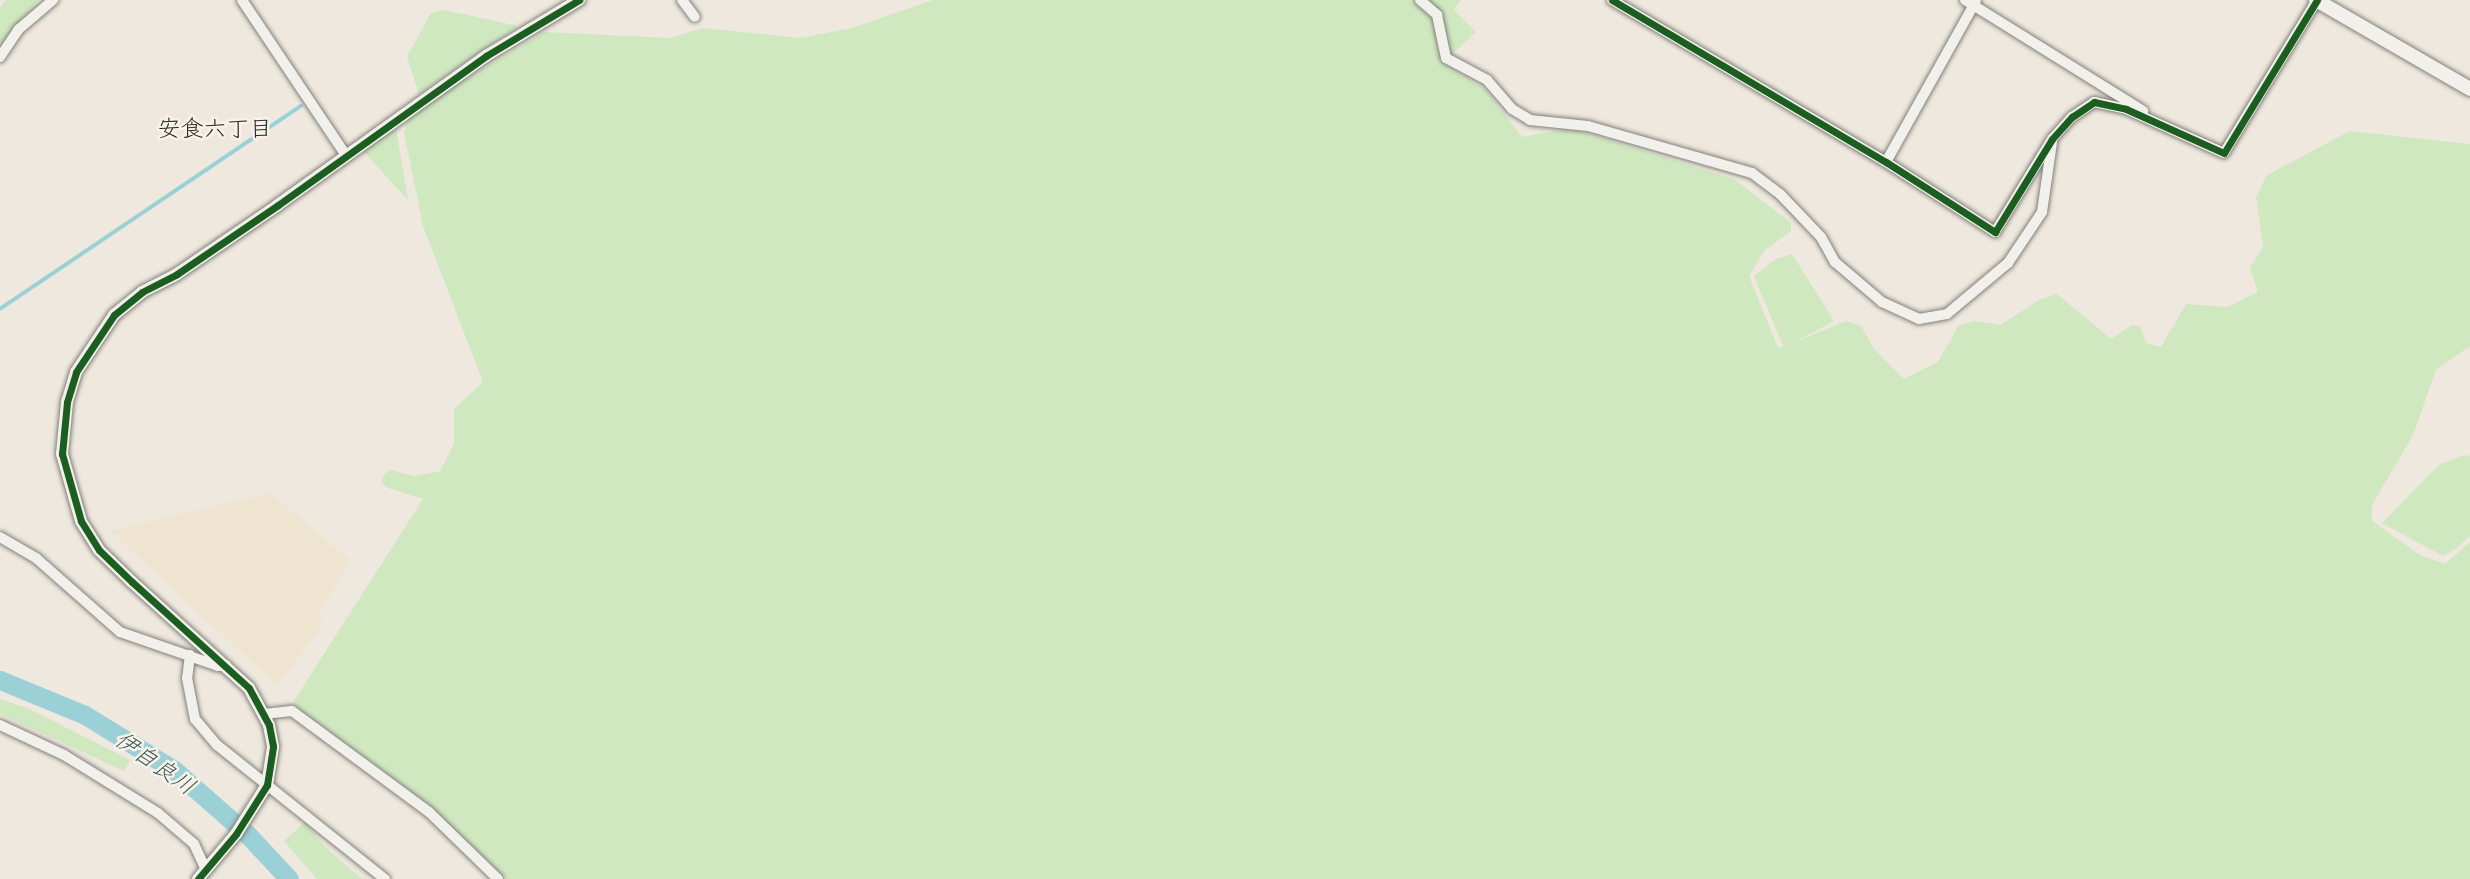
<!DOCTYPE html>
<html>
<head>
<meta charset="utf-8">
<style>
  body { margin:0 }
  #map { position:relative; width:2470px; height:879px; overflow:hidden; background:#eee8de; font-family:"Playpen Sans","Klee One",sans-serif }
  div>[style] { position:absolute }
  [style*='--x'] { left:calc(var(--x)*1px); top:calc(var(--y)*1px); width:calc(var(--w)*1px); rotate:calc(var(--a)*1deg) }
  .built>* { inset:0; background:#efe4d0 }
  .green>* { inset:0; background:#cfe8c0 }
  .stream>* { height:3.5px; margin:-1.75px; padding:0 1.75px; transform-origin:1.75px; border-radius:1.75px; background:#9bd0d7 }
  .river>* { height:19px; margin:-9.5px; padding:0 9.5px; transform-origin:9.5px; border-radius:9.5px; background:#9bd0d7 }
  .roads { filter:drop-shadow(0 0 2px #83807c) drop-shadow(0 0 2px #83807c) }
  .minor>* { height:10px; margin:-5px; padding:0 5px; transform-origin:5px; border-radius:5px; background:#f1f0eb }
  .tertiary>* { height:12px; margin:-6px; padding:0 6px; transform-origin:6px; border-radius:6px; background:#f1f0eb }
  .secondary>* { height:14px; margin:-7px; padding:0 7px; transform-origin:7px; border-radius:7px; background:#f1f0eb }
  .cycleway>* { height:7px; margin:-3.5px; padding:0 3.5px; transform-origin:3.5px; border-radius:3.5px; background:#1b5e20 }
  span { translate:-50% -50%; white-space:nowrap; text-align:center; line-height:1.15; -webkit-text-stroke:5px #f7f3e8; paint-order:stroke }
  .neighbourhood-label { font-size:23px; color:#2b2b2b }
  .water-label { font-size:23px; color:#425a5e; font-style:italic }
</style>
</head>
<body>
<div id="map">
  <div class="built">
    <i style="clip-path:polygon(270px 493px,351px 561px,316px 617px,324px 622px,278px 686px,110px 531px)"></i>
  </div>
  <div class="green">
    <i style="clip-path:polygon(6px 0,38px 0,0 50px,0 8px)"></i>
    <i style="clip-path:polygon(933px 0,1461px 0,1454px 10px,1476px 32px,1443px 63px,1485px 89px,1522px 137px,1571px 128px,1734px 179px,1791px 223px,1791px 231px,1765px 250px,1749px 276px,1778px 348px,1783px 346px,1754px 276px,1776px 259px,1792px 254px,1834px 321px,1795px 342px,1846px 321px,1861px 326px,1874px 349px,1904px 379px,1938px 362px,1959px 325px,1975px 321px,2000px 325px,2041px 299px,2057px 294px,2111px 339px,2132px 325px,2140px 326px,2146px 343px,2161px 347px,2186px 304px,2227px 307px,2258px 292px,2250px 268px,2263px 247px,2256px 197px,2267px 175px,2350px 131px,2470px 144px,2470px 346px,2436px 370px,2413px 435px,2372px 505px,2372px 521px,2420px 555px,2445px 564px,2470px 542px,2470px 879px,507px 879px,493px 871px,292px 704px,423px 499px,388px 488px,381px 483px,384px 475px,390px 470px,415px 476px,440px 471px,454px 444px,454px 409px,483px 382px,423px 226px,404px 132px,411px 112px,544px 32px,671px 38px,703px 28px,800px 38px,852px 28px)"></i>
    <i style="clip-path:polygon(444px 10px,518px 26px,419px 94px,407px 57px,431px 13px)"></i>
    <i style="clip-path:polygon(396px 129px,408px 200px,363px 151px)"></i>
    <i style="clip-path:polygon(2464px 455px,2470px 456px,2470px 536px,2457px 548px,2443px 556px,2382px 523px,2440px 464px)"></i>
    <i style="clip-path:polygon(0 699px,27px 708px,130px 760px,124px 771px,0 714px)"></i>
    <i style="clip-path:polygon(305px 822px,327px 849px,362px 879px,317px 879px,284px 841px)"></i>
  </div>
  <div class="stream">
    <i style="--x:0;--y:309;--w:363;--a:-34"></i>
  </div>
  <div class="river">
    <i style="--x:0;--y:680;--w:92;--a:22.4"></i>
    <i style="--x:85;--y:715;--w:105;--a:31.7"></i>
    <i style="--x:174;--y:770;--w:98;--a:41.3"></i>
    <i style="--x:248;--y:835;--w:60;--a:47"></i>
  </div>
  <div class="roads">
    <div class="minor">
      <i style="--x:242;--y:0;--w:185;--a:56.2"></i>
      <i style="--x:682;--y:0;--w:21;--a:53"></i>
      <i style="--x:1420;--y:0;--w:23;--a:41"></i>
      <i style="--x:1437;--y:15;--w:44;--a:78.2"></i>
      <i style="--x:1446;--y:58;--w:47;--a:28.2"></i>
      <i style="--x:1487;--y:80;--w:38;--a:49"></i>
      <i style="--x:1512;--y:109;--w:21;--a:31"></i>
      <i style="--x:1530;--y:120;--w:58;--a:5.9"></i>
      <i style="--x:1588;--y:126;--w:171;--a:16"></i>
      <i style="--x:1752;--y:173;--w:35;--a:37"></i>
      <i style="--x:1780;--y:194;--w:59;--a:46.4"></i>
      <i style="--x:1821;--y:237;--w:29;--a:61"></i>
      <i style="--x:1835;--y:262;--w:62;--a:40.4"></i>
      <i style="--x:1882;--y:302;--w:41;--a:24.7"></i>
      <i style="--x:1919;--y:319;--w:28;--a:-10"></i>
      <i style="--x:1947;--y:314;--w:80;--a:-39.9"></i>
      <i style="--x:2008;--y:263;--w:61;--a:-56.3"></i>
      <i style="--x:2042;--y:212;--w:70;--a:-81.8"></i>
      <i style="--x:1612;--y:0;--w:318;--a:30.6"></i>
      <i style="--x:1886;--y:162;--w:130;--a:32.7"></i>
      <i style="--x:1995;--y:232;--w:109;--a:-58.5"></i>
      <i style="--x:2052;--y:139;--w:30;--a:-48"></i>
      <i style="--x:2072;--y:117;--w:27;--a:-34"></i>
      <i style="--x:2094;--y:102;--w:33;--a:12"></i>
      <i style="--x:2126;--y:109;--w:107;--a:24.2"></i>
      <i style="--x:2224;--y:153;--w:179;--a:-58.7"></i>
      <i style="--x:1965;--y:0;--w:210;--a:31.9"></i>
      <i style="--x:0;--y:57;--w:34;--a:-56"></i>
      <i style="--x:19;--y:29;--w:45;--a:-40.5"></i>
      <i style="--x:1886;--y:162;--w:184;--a:-60.8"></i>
      <i style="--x:0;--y:537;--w:42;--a:30.3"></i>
      <i style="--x:36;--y:558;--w:112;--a:41.4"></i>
      <i style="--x:120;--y:632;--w:104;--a:19.1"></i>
      <i style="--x:218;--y:666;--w:8;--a:-7"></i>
      <i style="--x:190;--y:655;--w:23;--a:97"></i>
      <i style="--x:187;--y:678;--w:42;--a:79"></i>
      <i style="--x:195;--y:719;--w:34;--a:50"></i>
      <i style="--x:217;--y:745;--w:215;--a:38.6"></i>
      <i style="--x:264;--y:714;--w:28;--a:-6"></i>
      <i style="--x:292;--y:711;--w:170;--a:36.4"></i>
      <i style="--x:429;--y:812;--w:96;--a:44.2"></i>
      <i style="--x:0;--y:725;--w:71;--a:25.1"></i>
      <i style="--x:64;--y:755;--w:110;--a:31.7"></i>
      <i style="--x:158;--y:813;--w:48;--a:40.7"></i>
      <i style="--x:194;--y:844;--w:29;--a:65"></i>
    </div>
    <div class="tertiary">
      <i style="--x:198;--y:879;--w:59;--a:-49.8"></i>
      <i style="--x:236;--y:834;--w:58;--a:-57.7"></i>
      <i style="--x:267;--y:785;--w:39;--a:-81"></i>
      <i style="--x:273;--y:746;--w:21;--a:-101"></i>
      <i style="--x:269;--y:725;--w:42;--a:-118.4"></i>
      <i style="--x:249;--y:688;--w:158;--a:-137.8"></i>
      <i style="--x:132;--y:582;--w:46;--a:-135.9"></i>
      <i style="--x:99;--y:550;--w:34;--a:-122"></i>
      <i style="--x:81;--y:521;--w:70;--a:-105.8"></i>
      <i style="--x:62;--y:454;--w:52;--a:-84.5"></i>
      <i style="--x:67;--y:402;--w:31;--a:-73"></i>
      <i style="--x:76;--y:372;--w:69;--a:-56.3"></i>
      <i style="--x:114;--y:315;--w:36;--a:-39"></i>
      <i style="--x:142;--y:292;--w:39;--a:-27"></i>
      <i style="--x:177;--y:274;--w:122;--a:-34.3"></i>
      <i style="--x:278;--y:205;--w:256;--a:-35.6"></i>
      <i style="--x:486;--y:56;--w:109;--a:-31.1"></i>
    </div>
    <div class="secondary">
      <i style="--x:2316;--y:0;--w:178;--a:30"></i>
    </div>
  </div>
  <div class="cycleway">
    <i style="--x:1612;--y:0;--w:318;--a:30.6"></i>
    <i style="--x:1886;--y:162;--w:130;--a:32.7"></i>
    <i style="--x:1995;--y:232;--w:109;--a:-58.5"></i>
    <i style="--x:2052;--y:139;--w:30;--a:-48"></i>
    <i style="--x:2072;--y:117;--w:27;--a:-34"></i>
    <i style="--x:2094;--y:102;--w:33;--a:12"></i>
    <i style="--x:2126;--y:109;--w:107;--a:24.2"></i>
    <i style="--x:2224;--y:153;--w:179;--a:-58.7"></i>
    <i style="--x:198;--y:879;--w:59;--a:-49.8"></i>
    <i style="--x:236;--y:834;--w:58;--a:-57.7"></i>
    <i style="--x:267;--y:785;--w:39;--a:-81"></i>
    <i style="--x:273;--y:746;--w:21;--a:-101"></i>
    <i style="--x:269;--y:725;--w:42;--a:-118.4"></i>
    <i style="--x:249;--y:688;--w:158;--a:-137.8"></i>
    <i style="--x:132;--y:582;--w:46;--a:-135.9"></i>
    <i style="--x:99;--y:550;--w:34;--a:-122"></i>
    <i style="--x:81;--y:521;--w:70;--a:-105.8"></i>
    <i style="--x:62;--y:454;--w:52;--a:-84.5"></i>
    <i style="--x:67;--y:402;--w:31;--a:-73"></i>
    <i style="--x:76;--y:372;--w:69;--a:-56.3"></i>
    <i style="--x:114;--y:315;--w:36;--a:-39"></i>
    <i style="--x:142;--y:292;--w:39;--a:-27"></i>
    <i style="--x:177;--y:274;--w:122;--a:-34.3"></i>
    <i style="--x:278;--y:205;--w:256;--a:-35.6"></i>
    <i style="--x:486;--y:56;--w:109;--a:-31.1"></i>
  </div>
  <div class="neighbourhood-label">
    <span style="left:215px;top:127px">安食六丁目</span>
  </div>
  <div class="water-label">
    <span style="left:156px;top:762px;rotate:35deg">伊自良川</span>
  </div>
</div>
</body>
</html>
